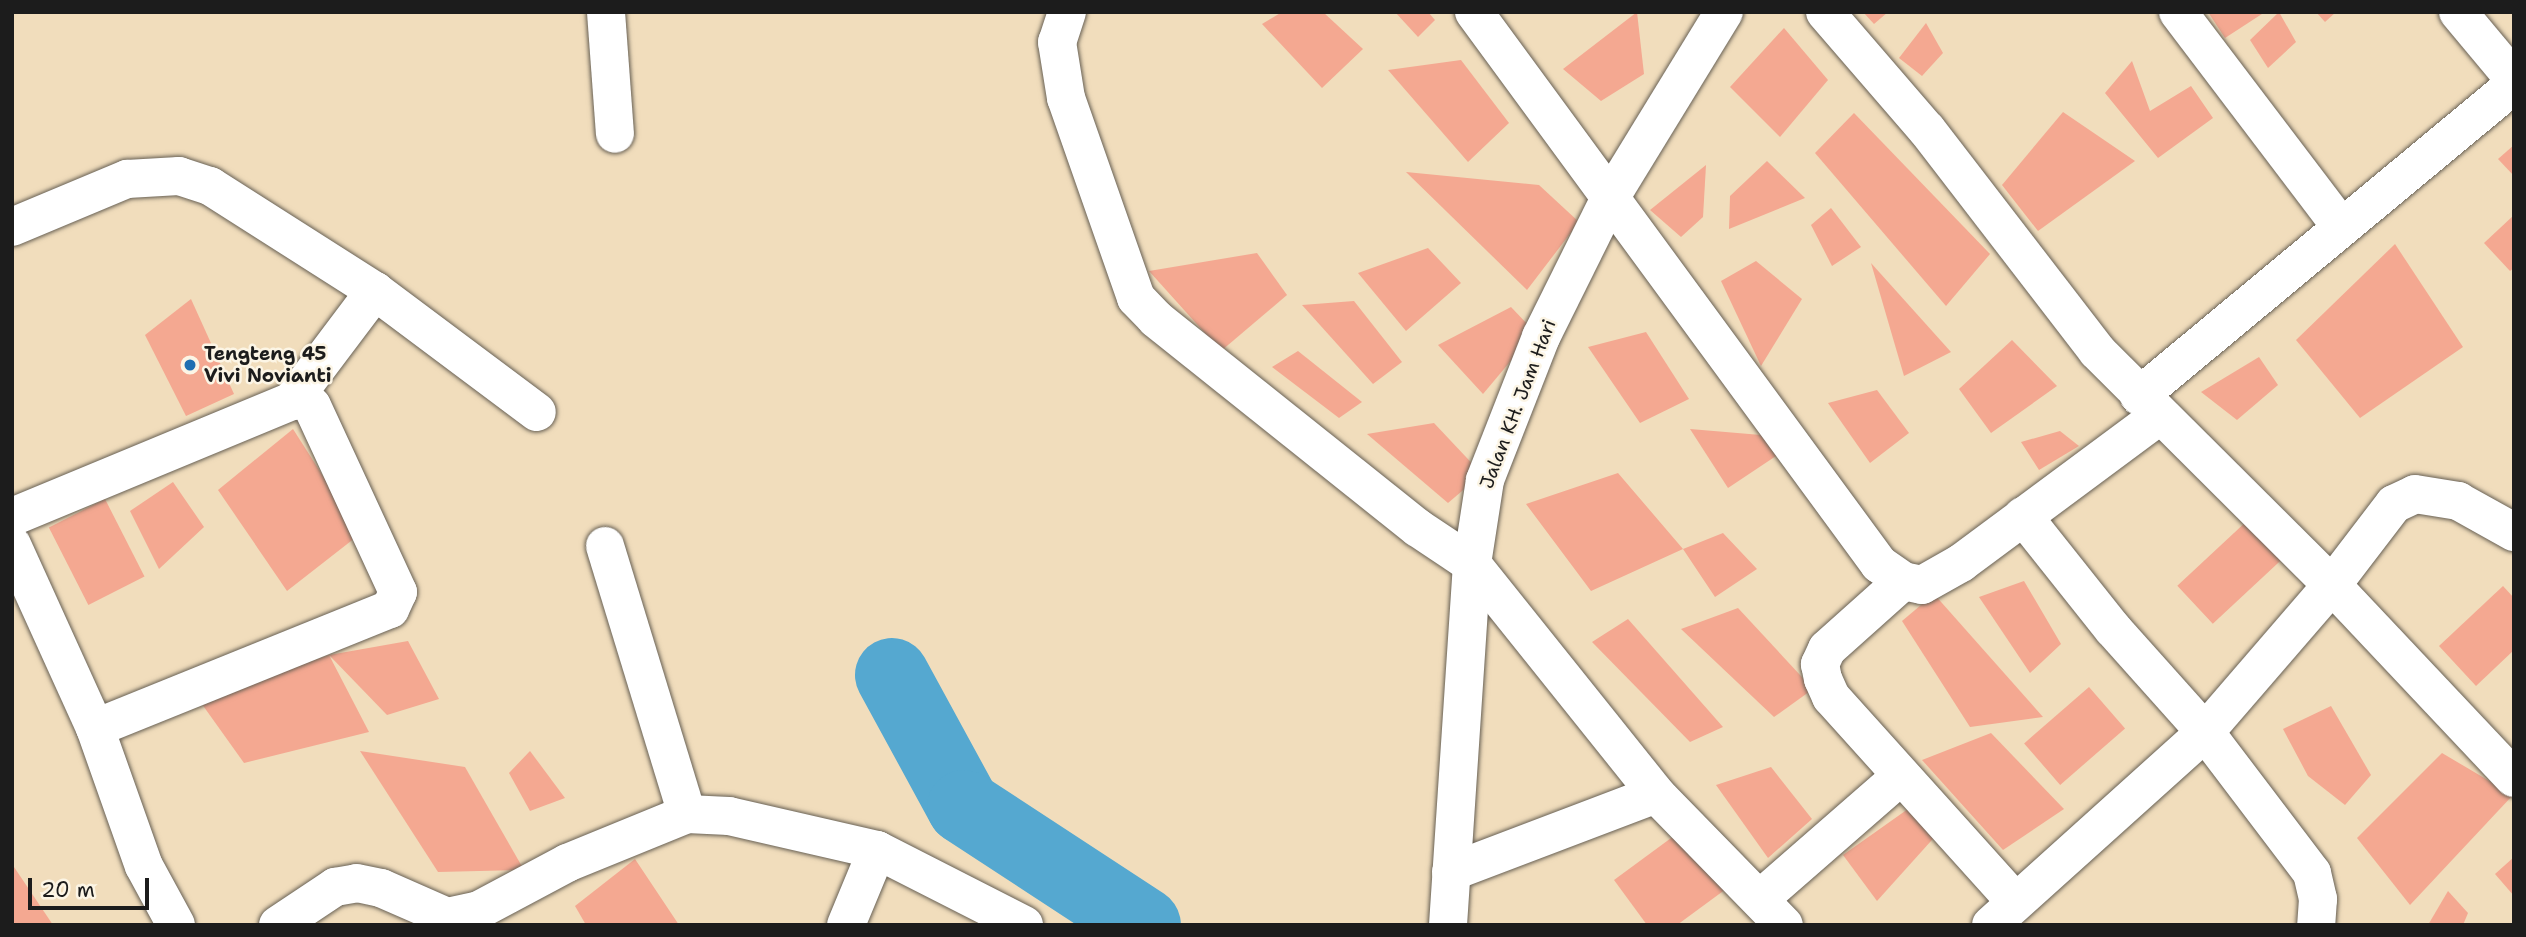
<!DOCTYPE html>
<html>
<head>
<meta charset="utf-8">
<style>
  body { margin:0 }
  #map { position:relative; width:2526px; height:937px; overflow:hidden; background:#f1ddbc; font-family:"Shantell Sans",sans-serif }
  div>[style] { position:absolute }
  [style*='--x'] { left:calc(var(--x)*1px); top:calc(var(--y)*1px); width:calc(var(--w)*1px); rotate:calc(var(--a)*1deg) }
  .river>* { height:74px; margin:-37px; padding:0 37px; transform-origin:37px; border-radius:37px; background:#55a8d0 }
  .building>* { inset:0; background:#f4a891; transform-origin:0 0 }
  .roads { filter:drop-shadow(0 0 2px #676054) drop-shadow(0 0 2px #676054) }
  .street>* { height:38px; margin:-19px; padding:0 19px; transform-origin:19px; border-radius:19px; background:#fff }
  .dots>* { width:19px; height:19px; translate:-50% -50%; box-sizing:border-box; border:4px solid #fcf5e5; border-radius:50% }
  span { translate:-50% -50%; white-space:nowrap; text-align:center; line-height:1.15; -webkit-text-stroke:5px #fcf5e5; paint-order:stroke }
  .poi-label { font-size:19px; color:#1c1c1c; font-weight:700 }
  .left { translate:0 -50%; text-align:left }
  .street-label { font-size:19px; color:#1c1c1c }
  .frame { position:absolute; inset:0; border:14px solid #1c1c1c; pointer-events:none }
  .scale { position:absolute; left:28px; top:878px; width:121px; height:32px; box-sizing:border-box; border:4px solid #1c1c1c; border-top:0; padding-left:9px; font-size:21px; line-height:24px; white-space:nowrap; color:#1c1c1c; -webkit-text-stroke:5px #fcf5e5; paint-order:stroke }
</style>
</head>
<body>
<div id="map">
  <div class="river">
    <i style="--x:892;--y:675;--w:150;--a:61.4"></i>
    <i style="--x:964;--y:807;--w:215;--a:33.2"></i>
  </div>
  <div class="building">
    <i style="clip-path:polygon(1282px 12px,1323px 12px,1363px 49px,1322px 88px,1262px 24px)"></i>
    <i style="clip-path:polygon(1395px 12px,1428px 12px,1435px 20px,1418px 37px)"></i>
    <i style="clip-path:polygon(1637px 12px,1644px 74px,1601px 101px,1563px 69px)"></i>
    <i style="clip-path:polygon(1863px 12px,1888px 12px,1874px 24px)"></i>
    <i style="clip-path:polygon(2208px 12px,2265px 12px,2225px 38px)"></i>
    <i style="clip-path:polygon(2279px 12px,2296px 42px,2268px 68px,2250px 40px)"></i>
    <i style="clip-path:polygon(2316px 12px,2336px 12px,2325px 22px)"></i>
    <i style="clip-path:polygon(1926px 23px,1943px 53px,1922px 76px,1899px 58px)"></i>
    <i style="clip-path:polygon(1784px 28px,1828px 80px,1780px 137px,1730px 87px)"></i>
    <i style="clip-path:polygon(1461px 60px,1509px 123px,1468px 162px,1388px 70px)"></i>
    <i style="clip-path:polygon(2132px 61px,2150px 111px,2191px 86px,2213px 118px,2158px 158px,2105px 93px)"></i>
    <i style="clip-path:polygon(2063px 112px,2135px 161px,2038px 231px,2002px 185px)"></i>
    <i style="clip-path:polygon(1854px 113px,1990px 254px,1946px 306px,1815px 153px)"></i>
    <i style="clip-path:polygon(2514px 145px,2514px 176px,2498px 159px)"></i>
    <i style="clip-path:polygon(1767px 161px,1805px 198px,1729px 229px,1730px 196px)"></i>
    <i style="clip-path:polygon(1706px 165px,1703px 217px,1681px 237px,1650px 210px)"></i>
    <i style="clip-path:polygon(1406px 172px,1539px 185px,1579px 222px,1527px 290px)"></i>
    <i style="clip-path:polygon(1831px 208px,1861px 247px,1832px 266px,1811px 225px)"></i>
    <i style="clip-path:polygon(2514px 215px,2514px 268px,2510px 271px,2484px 243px)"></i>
    <i style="clip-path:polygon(2395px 244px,2463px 347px,2360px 418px,2296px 340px)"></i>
    <i style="clip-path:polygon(1428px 248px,1461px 283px,1406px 331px,1358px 273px)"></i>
    <i style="clip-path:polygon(1257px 253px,1287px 295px,1221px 351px,1149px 271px)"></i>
    <i style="clip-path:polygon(1756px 261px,1802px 299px,1761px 366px,1721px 281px)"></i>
    <i style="clip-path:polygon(1871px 263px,1951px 352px,1904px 376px)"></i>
    <i style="clip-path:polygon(191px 299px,234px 394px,186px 416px,145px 335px)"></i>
    <i style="clip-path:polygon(1354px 301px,1402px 362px,1373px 384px,1302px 305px)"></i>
    <i style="clip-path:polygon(1511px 307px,1535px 332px,1483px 394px,1438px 345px)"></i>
    <i style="clip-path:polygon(1646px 332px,1689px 399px,1640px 423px,1588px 347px)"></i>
    <i style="clip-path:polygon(2012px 340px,2057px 386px,1991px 433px,1959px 389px)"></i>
    <i style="clip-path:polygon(1298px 351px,1362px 402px,1339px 418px,1272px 367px)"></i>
    <i style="clip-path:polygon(2259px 357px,2278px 385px,2237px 420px,2201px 392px)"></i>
    <i style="clip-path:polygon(1877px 390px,1909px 433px,1870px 463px,1828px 403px)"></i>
    <i style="clip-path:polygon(1434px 423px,1482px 474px,1448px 503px,1367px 434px)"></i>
    <i style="clip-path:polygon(293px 429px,360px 534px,287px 591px,218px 490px)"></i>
    <i style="clip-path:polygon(1690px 429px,1761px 435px,1779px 454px,1728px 488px)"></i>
    <i style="clip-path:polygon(2060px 431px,2079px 446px,2039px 470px,2021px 442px)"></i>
    <i style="clip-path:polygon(1618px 473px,1683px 549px,1723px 533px,1757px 569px,1715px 597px,1683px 549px,1591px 591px,1526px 504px)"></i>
    <i style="clip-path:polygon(173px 482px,204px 527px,159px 569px,130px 511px)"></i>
    <i style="left:105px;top:499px;width:87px;height:63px;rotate:63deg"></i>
    <i style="left:2249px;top:519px;width:52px;height:98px;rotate:47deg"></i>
    <i style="clip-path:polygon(2024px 581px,2061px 644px,2030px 673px,1979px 597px)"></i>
    <i style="clip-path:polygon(2503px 586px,2514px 598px,2514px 650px,2476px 686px,2439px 646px)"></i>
    <i style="clip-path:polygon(1934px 594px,2043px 717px,1970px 727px,1902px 621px)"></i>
    <i style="clip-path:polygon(1738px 608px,1813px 689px,1774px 717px,1681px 629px)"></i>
    <i style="clip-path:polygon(1628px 619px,1723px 727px,1690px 742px,1592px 642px)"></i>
    <i style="clip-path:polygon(408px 641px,439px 699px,387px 715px,329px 655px)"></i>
    <i style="clip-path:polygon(329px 655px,369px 732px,244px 763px,199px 700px)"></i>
    <i style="left:2089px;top:687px;width:55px;height:86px;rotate:49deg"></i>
    <i style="clip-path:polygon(2331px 706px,2371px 775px,2345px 805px,2308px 776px,2283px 729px)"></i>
    <i style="clip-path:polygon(1991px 733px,2064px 809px,2003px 850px,1922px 760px)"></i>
    <i style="clip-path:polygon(360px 751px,465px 767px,524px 870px,438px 872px)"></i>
    <i style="clip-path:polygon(530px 751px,565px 798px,530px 811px,509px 773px)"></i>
    <i style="clip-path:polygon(2442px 753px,2513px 795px,2410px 905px,2357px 838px)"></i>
    <i style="clip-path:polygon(1771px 767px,1812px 819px,1768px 858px,1716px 785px)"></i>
    <i style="clip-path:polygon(1915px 804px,1940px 831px,1877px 901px,1843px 855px)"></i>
    <i style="clip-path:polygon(1682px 830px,1726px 889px,1677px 925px,1647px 925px,1614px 880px)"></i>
    <i style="clip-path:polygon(2514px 857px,2514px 896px,2495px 874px)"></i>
    <i style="clip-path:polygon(635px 859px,679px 925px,586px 925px,575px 906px)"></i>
    <i style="clip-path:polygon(12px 864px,53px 925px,12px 925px)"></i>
    <i style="clip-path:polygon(2448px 891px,2468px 913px,2463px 925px,2428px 925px)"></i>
  </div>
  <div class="roads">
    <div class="street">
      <i style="--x:606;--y:12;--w:122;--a:85.8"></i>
      <i style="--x:1067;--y:12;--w:32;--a:108"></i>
      <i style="--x:1057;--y:42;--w:57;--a:80.9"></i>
      <i style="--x:1066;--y:98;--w:212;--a:70.7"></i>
      <i style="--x:1136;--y:298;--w:29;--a:46"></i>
      <i style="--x:1156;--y:319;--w:335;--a:38.6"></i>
      <i style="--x:1418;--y:528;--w:65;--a:33.7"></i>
      <i style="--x:1472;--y:564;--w:295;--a:51.3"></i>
      <i style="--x:1656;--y:794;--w:183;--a:45.7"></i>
      <i style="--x:1474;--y:12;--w:685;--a:53.73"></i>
      <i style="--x:1879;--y:564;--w:29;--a:35"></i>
      <i style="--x:1903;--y:581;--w:19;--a:12"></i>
      <i style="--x:1922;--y:585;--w:45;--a:-29.4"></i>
      <i style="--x:1961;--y:563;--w:247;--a:-36.6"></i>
      <i style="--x:1825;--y:12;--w:156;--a:49.2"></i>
      <i style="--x:1927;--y:130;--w:279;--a:52.4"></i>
      <i style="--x:2097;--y:351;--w:332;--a:44.9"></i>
      <i style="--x:2332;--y:585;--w:265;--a:46.7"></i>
      <i style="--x:2178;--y:12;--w:270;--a:52.8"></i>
      <i style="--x:2458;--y:12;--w:87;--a:50.1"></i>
      <i style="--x:12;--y:227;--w:125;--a:-22.7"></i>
      <i style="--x:127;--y:179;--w:52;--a:-3.3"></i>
      <i style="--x:179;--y:176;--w:33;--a:18"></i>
      <i style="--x:210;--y:186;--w:196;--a:32.5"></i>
      <i style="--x:375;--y:291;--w:202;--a:36.8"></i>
      <i style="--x:2139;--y:396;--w:487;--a:-39.7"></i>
      <i style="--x:292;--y:401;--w:138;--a:-53"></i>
      <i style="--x:2023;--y:516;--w:144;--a:51.5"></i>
      <i style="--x:2113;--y:629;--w:138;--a:48.2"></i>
      <i style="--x:2205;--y:732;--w:177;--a:52.8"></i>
      <i style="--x:2312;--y:873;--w:27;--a:77"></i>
      <i style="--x:2318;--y:899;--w:26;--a:94"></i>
      <i style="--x:12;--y:517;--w:303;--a:-22.5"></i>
      <i style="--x:292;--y:401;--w:13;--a:-4"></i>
      <i style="--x:305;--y:400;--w:9;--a:41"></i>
      <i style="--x:312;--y:406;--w:205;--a:65.2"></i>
      <i style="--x:398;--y:592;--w:19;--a:115"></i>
      <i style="--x:390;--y:609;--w:318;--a:158"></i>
      <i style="--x:12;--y:545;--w:201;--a:65.6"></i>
      <i style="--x:95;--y:728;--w:146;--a:70.5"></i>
      <i style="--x:144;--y:866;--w:67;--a:61.5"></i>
      <i style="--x:605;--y:546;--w:280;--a:73"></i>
      <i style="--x:1903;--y:581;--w:102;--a:138.2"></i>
      <i style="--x:1827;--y:649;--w:17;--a:115"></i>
      <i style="--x:1820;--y:664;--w:15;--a:79"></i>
      <i style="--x:1823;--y:679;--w:20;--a:66"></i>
      <i style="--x:1831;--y:697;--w:275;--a:48"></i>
      <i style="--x:1451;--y:872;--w:219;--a:-20.8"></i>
      <i style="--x:1761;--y:898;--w:186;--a:-41.1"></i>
      <i style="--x:278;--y:925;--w:69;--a:-33.7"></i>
      <i style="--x:335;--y:887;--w:22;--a:-10"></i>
      <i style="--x:357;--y:883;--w:25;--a:12"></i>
      <i style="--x:381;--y:888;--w:72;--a:23.7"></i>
      <i style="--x:447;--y:917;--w:33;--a:-12"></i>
      <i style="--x:479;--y:910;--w:100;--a:-28.1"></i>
      <i style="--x:567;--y:863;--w:130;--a:-22.2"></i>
      <i style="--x:687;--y:814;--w:42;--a:2.7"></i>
      <i style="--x:729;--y:816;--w:152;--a:12.9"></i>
      <i style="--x:877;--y:850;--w:165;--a:27"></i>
      <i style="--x:846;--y:925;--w:81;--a:-67.5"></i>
      <i style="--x:1448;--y:925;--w:362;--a:-86.2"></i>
      <i style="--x:1472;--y:564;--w:85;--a:-81.2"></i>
      <i style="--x:1485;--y:480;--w:154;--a:-68.6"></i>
      <i style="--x:1541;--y:337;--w:155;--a:-63.6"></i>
      <i style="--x:1610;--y:198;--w:218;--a:-58.5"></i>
      <i style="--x:1991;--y:925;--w:288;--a:-42"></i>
      <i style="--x:2205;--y:732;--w:194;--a:-49.2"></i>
      <i style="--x:2332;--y:585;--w:102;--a:-52.6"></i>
      <i style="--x:2394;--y:504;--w:23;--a:-25"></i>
      <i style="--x:2415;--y:494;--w:44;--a:9.2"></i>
      <i style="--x:2458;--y:501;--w:64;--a:29"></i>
    </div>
  </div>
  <div class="dots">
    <i style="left:190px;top:365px;background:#1f6fb2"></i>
  </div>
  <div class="poi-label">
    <span class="left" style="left:204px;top:365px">Tengteng 45<br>Vivi Novianti</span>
  </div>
  <div class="street-label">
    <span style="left:1518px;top:404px;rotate:-69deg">Jalan KH. Jam Hari</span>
  </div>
  <div class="frame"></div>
  <div class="scale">20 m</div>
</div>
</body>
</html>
